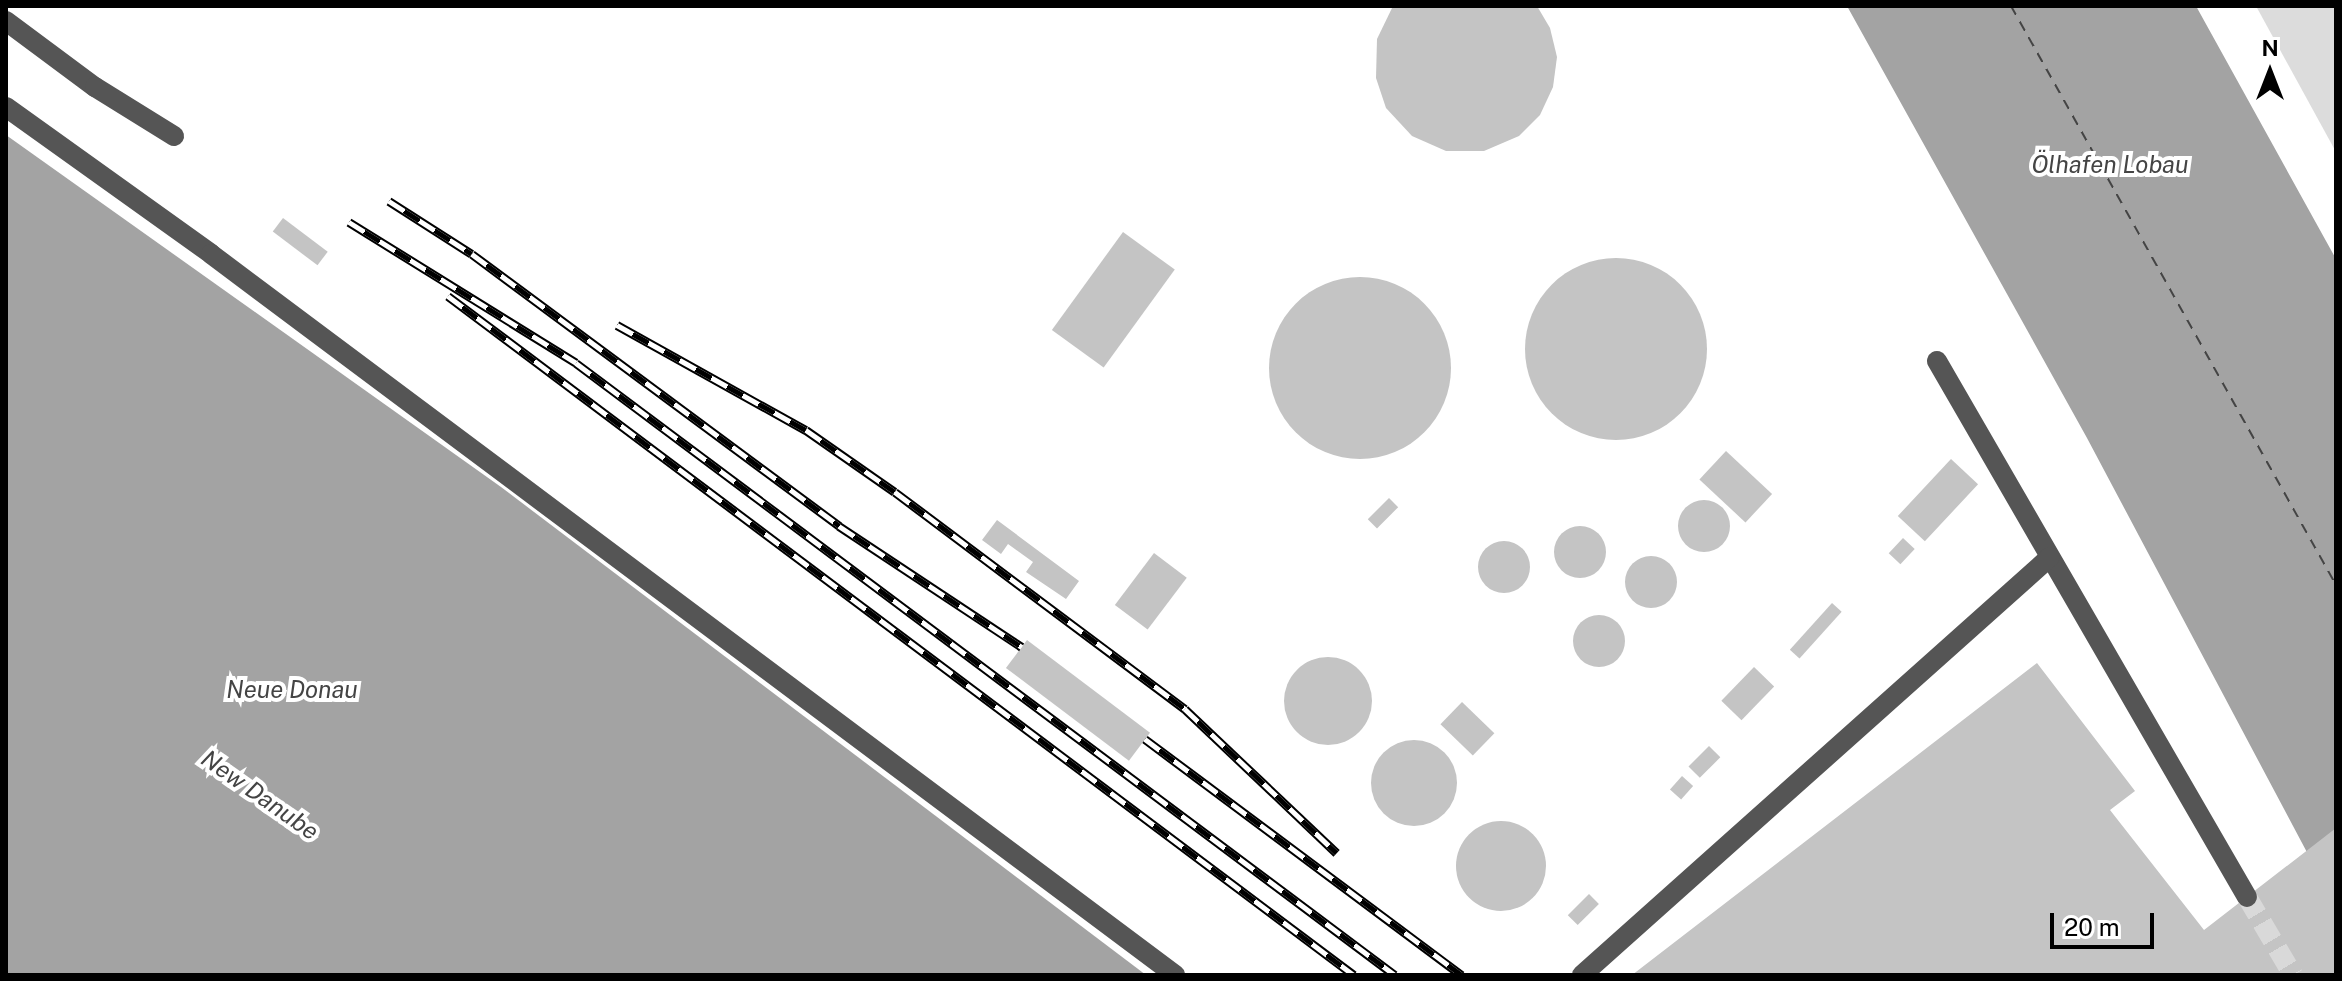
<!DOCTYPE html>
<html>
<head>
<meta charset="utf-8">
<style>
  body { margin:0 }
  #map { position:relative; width:2342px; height:981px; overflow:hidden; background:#fff; font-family:"Public Sans",sans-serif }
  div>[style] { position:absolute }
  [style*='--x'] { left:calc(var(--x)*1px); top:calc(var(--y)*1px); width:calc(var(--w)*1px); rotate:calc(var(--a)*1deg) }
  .green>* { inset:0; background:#dcdcdc }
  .water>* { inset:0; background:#a3a3a3 }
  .ferry>* { height:2px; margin-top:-1px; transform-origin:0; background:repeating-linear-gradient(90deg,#444 0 10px,transparent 0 18px) }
  .building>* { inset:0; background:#c4c4c4; transform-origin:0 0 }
  .round { border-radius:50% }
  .minor-tunnel>* { height:20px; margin-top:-10px; transform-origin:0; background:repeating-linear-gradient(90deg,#d9d9d9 0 20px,transparent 0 30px) }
  .minor>* { height:20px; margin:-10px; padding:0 10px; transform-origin:10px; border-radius:10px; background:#555 }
  .rail>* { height:9px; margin-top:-4.5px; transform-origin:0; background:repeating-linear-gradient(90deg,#fff 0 18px,#000 0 36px); box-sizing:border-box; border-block:2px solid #000 }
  span { translate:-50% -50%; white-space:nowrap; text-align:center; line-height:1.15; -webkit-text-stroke:8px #fff; paint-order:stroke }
  .water-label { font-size:24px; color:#444; font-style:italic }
  .frame { position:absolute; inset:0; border:8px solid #000; pointer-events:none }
  .north { position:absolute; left:2230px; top:32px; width:80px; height:80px; -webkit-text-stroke:6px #fff; paint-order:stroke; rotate:0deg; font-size:22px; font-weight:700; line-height:32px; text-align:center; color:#000 }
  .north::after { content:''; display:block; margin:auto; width:28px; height:36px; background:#000; clip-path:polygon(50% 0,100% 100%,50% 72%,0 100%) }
  .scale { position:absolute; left:2050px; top:913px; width:104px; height:36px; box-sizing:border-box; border:4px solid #000; border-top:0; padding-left:10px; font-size:24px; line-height:28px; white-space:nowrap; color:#000; -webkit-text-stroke:6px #fff; paint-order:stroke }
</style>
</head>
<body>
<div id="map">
  <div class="green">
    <i style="clip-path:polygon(2256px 6px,2336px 6px,2336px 152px)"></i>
  </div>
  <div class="water">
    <i style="clip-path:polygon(1847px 6px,2196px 6px,2336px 259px,2336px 907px,2087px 438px)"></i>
    <i style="clip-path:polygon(6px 135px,501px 487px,1146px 975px,6px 975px)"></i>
  </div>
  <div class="ferry">
    <i style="--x:2011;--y:6;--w:664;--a:60.69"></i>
  </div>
  <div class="building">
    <i style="clip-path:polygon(1393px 6px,1537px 6px,1550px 28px,1557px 57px,1553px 87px,1540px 115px,1519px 136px,1484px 151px,1446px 151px,1412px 136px,1386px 108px,1376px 78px,1377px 39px)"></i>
    <i style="left:283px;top:218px;width:56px;height:17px;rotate:37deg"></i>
    <i style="left:1123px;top:232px;width:64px;height:121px;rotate:36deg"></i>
    <i class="round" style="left:1525px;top:258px;width:182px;height:182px"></i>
    <i class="round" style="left:1269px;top:277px;width:182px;height:182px"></i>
    <i style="left:1726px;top:451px;width:63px;height:39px;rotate:43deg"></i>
    <i style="left:1951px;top:459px;width:37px;height:78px;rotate:43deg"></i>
    <i style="left:1389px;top:498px;width:13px;height:30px;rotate:45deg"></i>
    <i class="round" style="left:1678px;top:500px;width:52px;height:52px"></i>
    <i style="clip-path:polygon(997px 520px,1079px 581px,1066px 599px,1026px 572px,1033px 562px,1008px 544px,1001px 554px,982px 540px)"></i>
    <i class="round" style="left:1554px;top:526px;width:52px;height:52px"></i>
    <i style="left:1903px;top:538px;width:16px;height:21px;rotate:43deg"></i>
    <i class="round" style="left:1478px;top:541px;width:52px;height:52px"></i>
    <i style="left:1154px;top:553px;width:41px;height:65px;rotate:37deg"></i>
    <i class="round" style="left:1625px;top:556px;width:52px;height:52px"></i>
    <i style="left:1832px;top:603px;width:13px;height:63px;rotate:42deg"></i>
    <i class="round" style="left:1573px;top:615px;width:52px;height:52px"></i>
    <i style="left:1027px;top:640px;width:154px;height:35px;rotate:37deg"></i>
    <i class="round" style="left:1284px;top:657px;width:88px;height:88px"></i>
    <i style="clip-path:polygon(2037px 663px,2135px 791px,2110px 810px,2204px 930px,2336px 828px,2336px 975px,1632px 975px)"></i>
    <i style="left:1754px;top:667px;width:28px;height:47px;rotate:44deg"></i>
    <i style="left:1462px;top:702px;width:45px;height:31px;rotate:44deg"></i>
    <i class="round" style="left:1371px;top:740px;width:86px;height:86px"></i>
    <i style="left:1709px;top:746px;width:16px;height:29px;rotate:45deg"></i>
    <i style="left:1682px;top:776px;width:15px;height:18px;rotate:42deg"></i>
    <i class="round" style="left:1456px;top:821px;width:90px;height:90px"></i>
    <i style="left:1589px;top:894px;width:14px;height:30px;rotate:45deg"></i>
  </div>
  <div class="minor-tunnel">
    <i style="--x:2247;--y:897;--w:91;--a:59.5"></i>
  </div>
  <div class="minor">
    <i style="--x:6;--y:21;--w:111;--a:36.6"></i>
    <i style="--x:95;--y:87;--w:93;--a:31.8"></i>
    <i style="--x:6;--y:107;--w:252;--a:35.6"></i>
    <i style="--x:211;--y:254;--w:1204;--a:36.79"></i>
    <i style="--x:1937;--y:361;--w:619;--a:59.96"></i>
    <i style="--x:1582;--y:975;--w:627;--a:-41.77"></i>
  </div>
  <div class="rail">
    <i style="--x:389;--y:201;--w:98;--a:32.6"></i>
    <i style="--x:472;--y:254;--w:457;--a:36.5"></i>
    <i style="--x:839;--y:526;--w:219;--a:33.5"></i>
    <i style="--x:349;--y:222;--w:267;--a:31.8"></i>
    <i style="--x:576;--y:363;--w:1022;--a:36.77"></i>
    <i style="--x:448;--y:296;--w:1132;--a:36.85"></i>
    <i style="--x:617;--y:325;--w:216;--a:29.1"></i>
    <i style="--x:806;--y:430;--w:108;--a:34.9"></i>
    <i style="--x:895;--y:492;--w:362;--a:36.8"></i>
    <i style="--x:1185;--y:709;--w:209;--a:43.5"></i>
    <i style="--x:1145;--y:739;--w:395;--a:36.7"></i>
  </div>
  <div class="water-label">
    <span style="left:2110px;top:165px">Ölhafen Lobau</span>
    <span style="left:292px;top:690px">Neue Donau</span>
    <span style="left:260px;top:795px;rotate:35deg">New Danube</span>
  </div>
  <div class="frame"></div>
  <div class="north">N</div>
  <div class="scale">20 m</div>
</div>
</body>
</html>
